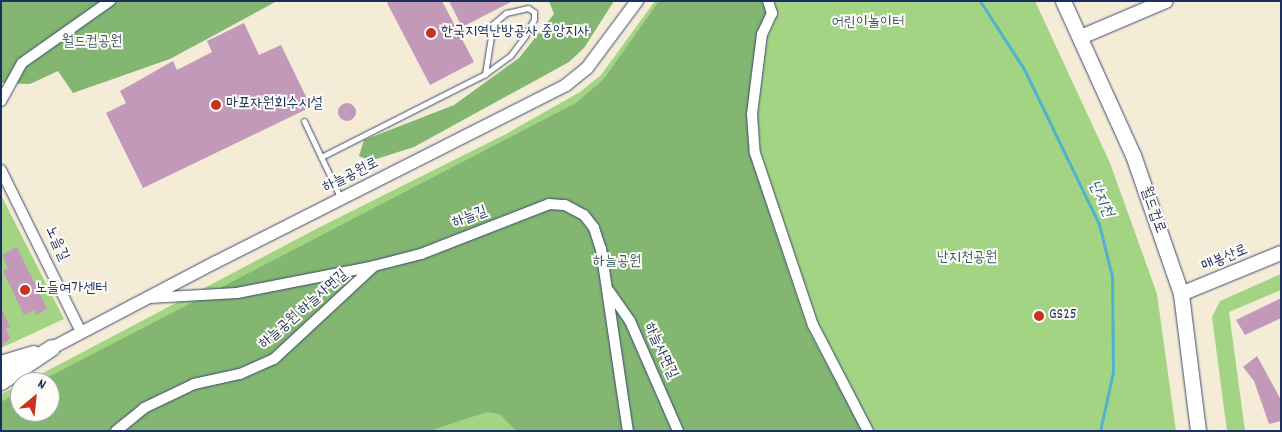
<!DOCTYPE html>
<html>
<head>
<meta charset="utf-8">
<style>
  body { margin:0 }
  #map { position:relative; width:1282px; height:432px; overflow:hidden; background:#f5ecd8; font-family:Dekko,"Poor Story",sans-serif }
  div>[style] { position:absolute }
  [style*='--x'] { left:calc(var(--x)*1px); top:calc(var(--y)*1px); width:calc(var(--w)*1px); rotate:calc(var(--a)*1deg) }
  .green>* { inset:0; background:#a3d483 }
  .forest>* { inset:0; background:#82b671 }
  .stream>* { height:3px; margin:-1.5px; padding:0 1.5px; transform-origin:1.5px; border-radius:1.5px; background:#51b2d0 }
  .building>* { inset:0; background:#c299b9 }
  .round { border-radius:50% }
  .roads { filter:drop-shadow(0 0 1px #3c4b70) drop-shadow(0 0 1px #3c4b70) }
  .service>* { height:5px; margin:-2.5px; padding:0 2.5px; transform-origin:2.5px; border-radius:2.5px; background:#fff }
  .minor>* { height:10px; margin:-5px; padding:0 5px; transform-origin:5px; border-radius:5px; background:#fff }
  .tertiary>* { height:12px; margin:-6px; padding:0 6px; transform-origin:6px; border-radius:6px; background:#fff }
  .secondary>* { height:14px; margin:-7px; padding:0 7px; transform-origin:7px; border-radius:7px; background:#fff }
  .primary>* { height:15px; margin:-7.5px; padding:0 7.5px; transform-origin:7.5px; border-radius:7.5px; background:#fff }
  .trunk>* { height:16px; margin:-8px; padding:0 8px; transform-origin:8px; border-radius:8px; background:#fff }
  .dots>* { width:14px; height:14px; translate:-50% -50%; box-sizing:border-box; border:2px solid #fdfcf7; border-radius:50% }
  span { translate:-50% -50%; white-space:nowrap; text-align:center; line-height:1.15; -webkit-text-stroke:4px #fdfcf7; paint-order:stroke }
  .park-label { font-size:15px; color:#3d5867 }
  .poi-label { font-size:15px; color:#1b2f5e }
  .left { translate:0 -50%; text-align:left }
  .street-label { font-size:15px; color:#1b2f5e }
  .water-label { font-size:16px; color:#2e5d86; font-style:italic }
  .frame { position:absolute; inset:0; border:2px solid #1b2f5e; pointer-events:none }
  .north { position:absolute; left:10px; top:372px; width:50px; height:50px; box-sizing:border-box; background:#fdfcf7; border:1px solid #a3aaba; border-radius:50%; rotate:28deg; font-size:14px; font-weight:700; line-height:20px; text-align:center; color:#1b2f5e }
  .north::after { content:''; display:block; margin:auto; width:18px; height:22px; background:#c8321e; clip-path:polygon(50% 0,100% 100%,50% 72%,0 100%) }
</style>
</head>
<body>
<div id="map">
  <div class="green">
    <i style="clip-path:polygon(655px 1px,1035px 1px,1110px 163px,1157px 294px,1176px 431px,1px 431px,1px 394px,20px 385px,20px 412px,50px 412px,50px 382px,26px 382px,318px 228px,506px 134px,580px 92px,601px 75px)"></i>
    <i style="clip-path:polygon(1px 195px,64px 319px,1px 348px)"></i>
    <i style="clip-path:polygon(1281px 274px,1281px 290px,1229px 312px,1245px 431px,1227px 431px,1212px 317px,1220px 301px)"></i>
  </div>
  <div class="forest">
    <i style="clip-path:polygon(1px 1px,277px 1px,170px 59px,73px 93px,58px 71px,30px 84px,1px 83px)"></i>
    <i style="clip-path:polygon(549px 1px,614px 1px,584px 48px,569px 62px,414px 147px,370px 161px,359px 156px,364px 140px,454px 105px,519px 58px,554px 14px)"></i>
    <i style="clip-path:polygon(659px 1px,765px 1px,768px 11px,751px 74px,748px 120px,751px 157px,807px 328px,863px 431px,516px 431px,500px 414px,487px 412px,429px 431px,1px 431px,1px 402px,20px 392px,20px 412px,50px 412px,50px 382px,39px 382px,576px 103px,603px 80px)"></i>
  </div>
  <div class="stream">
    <i style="--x:980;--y:1;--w:81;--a:57.1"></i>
    <i style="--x:1024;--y:69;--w:172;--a:64.2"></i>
    <i style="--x:1099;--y:224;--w:54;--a:76"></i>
    <i style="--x:1112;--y:276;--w:96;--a:89.4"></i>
    <i style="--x:1113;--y:372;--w:60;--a:102.4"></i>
  </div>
  <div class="building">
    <i style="clip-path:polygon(391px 1px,442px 1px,474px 62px,430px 85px,387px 3px)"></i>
    <i style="clip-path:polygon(449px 1px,513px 1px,462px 27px)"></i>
    <i style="clip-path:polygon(244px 23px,259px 55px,281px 45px,311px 107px,143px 188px,106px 113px,126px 103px,120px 91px,173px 61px,177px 70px,212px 52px,207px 41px)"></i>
    <i class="round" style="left:338px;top:103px;width:18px;height:18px"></i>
    <i style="clip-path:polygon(17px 247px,47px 309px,36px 315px,34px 310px,24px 315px,3px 271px,8px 268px,2px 255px)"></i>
    <i style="clip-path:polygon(1281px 298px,1281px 318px,1245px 335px,1236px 320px)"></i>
    <i style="clip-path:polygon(1px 308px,10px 327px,6px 328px,10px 338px,1px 346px)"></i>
    <i style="clip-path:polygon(1257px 356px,1281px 400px,1281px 421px,1269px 424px,1254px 381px,1243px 367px)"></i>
  </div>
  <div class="roads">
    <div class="service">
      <i style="--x:304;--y:121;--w:86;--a:64.6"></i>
      <i style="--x:321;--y:157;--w:184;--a:-26.8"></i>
      <i style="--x:485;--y:74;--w:31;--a:-36"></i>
      <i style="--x:510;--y:56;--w:25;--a:-53"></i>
      <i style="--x:525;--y:36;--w:19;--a:-62"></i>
      <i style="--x:534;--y:19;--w:7;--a:-90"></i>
      <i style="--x:534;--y:12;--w:7;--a:-146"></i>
      <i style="--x:528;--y:8;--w:23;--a:167"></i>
      <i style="--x:506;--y:13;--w:17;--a:140"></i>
      <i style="--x:493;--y:24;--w:51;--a:99.1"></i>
    </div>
    <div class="minor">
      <i style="--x:768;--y:1;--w:13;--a:72"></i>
      <i style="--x:772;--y:13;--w:23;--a:115"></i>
      <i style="--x:762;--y:34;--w:81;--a:97.1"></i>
      <i style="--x:752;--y:114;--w:39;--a:86"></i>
      <i style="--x:755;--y:153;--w:182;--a:71.4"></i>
      <i style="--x:813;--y:325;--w:119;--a:62.6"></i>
      <i style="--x:1;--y:101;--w:43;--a:-61.1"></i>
      <i style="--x:22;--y:63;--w:108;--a:-35.2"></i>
      <i style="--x:1;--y:170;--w:181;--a:63.7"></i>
      <i style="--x:609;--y:291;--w:37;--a:55"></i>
      <i style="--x:630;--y:321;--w:120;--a:66.4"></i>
      <i style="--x:149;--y:298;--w:88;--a:-3.3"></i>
      <i style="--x:237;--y:293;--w:140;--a:-11.1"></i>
      <i style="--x:374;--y:266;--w:49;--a:-14.3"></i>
      <i style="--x:421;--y:254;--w:137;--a:-21.3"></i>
      <i style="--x:549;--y:204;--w:16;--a:4"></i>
      <i style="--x:565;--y:205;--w:21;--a:28"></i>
      <i style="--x:584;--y:215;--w:16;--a:52"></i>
      <i style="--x:594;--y:228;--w:22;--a:72"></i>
      <i style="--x:601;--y:249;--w:184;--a:81.6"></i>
      <i style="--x:116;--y:431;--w:36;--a:-39"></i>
      <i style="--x:144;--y:408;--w:55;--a:-25.6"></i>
      <i style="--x:194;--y:384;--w:47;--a:-12.3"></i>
      <i style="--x:240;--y:374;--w:37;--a:-24"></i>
      <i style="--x:274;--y:359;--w:137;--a:-42.9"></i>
    </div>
    <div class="tertiary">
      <i style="--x:52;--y:348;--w:185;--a:-27.7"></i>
      <i style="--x:216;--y:262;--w:392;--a:-26.8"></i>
      <i style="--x:566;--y:85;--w:27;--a:-39"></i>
      <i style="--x:587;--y:68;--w:84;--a:-53.3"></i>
    </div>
    <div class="secondary">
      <i style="--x:1081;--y:37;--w:92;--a:-23"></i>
      <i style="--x:1181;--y:294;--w:108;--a:-22.3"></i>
    </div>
    <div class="primary">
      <i style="--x:1063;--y:1;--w:169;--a:65.6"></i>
      <i style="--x:1133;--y:155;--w:147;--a:70.9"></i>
      <i style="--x:1181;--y:294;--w:138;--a:82.9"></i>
    </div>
    <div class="trunk">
      <i style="--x:1;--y:364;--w:34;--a:-17"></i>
      <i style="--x:1;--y:382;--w:61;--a:-33.7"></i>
    </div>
  </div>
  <div class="dots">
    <i style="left:431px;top:33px;background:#c8321e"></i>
    <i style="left:216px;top:105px;background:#c8321e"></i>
    <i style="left:25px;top:290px;background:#c8321e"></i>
    <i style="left:1039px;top:316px;background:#c8321e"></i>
  </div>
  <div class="park-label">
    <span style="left:868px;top:24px">어린이놀이터</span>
    <span style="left:92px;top:43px">월드컵공원</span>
    <span style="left:967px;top:259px">난지천공원</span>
    <span style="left:617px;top:263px">하늘공원</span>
  </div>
  <div class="poi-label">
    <span class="left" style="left:441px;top:33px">한국지역난방공사 중앙지사</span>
    <span class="left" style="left:226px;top:105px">마포자원회수시설</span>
    <span class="left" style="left:35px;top:290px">노들여가센터</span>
    <span class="left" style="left:1049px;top:316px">GS25</span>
  </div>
  <div class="street-label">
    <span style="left:351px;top:176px;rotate:-26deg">하늘공원로</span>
    <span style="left:1152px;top:210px;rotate:71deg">월드컵로</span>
    <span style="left:470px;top:218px;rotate:-21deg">하늘길</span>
    <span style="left:56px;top:244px;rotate:65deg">노을길</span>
    <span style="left:1225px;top:259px;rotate:-22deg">매봉산로</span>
    <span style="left:304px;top:310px;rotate:-41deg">하늘공원 하늘사면길</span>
    <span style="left:660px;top:351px;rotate:65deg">하늘사면길</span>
  </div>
  <div class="water-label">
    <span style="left:1100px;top:199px;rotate:65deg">난지천</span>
  </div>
  <div class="frame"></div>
  <div class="north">N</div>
</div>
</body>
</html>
